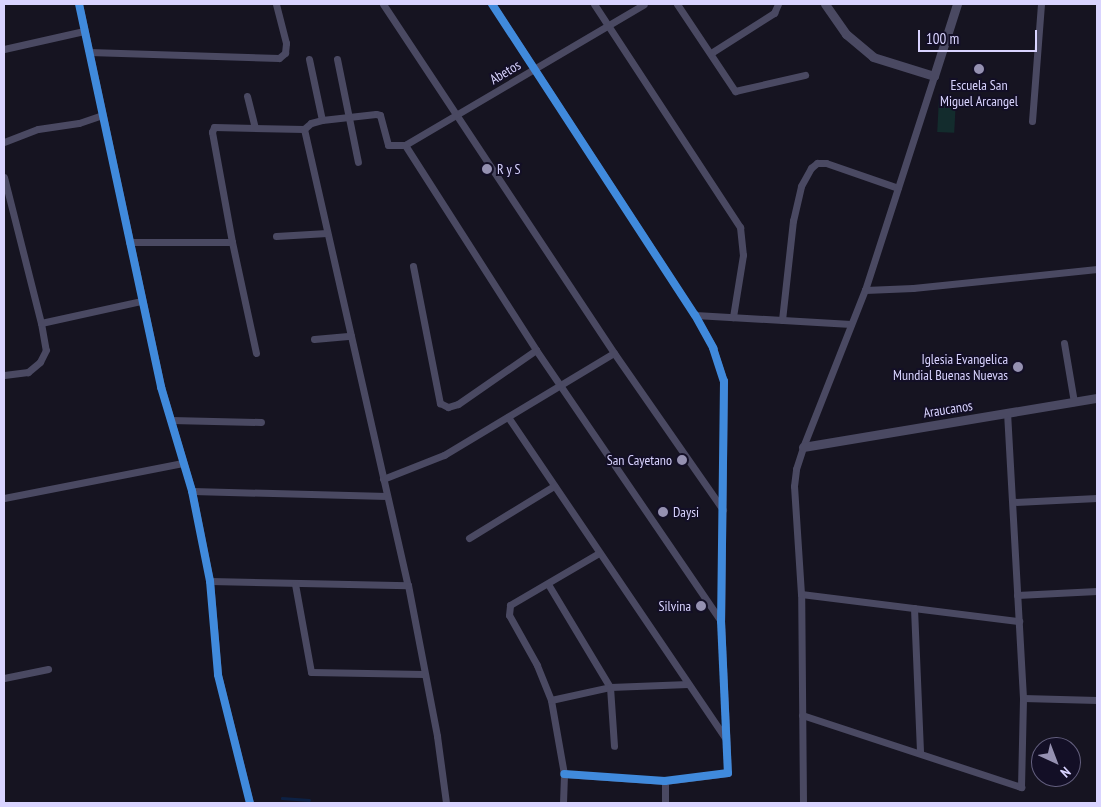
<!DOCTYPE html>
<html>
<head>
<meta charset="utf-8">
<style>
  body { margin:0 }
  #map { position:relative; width:1101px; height:807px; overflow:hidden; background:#161421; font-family:"PT Sans Narrow",sans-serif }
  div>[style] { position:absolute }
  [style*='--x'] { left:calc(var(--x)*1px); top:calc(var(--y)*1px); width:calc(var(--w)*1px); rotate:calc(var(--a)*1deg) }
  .green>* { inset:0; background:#132c2d; transform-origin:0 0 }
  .stream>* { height:2.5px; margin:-1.25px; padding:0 1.25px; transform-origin:1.25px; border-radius:1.25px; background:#0d2144 }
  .minor>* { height:7px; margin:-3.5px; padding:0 3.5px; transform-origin:3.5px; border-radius:3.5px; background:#4a4962 }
  .tertiary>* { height:9px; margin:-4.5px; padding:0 4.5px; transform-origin:4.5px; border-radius:4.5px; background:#4a4962 }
  .cycleway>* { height:8px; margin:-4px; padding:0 4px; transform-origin:4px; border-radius:4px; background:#408adc }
  .dots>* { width:14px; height:14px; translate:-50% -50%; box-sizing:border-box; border:2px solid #130f26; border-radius:50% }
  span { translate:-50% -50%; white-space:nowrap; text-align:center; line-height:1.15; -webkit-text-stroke:4px #130f26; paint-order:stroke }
  .street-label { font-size:14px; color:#d9d4ff }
  .poi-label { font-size:14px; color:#d9d4ff }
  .left { translate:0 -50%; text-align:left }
  .right { translate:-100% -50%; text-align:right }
  .frame { position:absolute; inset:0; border:5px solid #d9d4ff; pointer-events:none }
  .north { position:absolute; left:1031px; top:737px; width:50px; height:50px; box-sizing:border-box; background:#130f26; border:1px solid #625e7d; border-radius:50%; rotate:137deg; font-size:14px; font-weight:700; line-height:20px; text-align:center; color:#d9d4ff }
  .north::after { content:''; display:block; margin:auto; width:18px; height:22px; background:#9591b1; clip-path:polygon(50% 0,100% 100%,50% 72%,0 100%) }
  .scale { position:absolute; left:918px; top:30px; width:119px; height:22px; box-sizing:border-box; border:2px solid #d9d4ff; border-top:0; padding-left:6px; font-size:15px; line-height:18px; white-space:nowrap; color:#d9d4ff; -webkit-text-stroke:4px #130f26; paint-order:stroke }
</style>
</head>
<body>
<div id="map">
  <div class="green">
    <i style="left:939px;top:98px;width:17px;height:34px;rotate:3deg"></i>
  </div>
  <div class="stream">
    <i style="--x:282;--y:798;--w:27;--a:4"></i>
  </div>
  <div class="minor">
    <i style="--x:79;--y:4;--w:392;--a:77.9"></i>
    <i style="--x:161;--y:387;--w:109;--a:73.4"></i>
    <i style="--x:192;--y:491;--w:92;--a:78.7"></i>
    <i style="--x:210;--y:581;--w:94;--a:85.1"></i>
    <i style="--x:218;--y:675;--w:132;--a:76"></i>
    <i style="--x:383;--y:4;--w:419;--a:56.5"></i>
    <i style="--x:614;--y:353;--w:191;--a:55.2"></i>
    <i style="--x:492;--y:4;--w:371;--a:56.9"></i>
    <i style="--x:695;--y:315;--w:38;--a:61"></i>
    <i style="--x:713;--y:348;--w:35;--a:72"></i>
    <i style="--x:724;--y:381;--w:240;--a:90.7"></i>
    <i style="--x:721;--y:621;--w:152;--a:87.4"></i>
    <i style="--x:728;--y:773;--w:64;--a:172.8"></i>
    <i style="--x:665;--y:781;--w:101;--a:-176"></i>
    <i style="--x:594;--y:4;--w:267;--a:56.8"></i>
    <i style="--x:740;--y:227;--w:28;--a:84"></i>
    <i style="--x:743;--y:255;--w:63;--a:99.2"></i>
    <i style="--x:677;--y:4;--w:105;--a:56.3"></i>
    <i style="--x:735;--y:91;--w:72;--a:-12.9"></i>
    <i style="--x:4;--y:49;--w:82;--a:-12.7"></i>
    <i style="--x:89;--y:52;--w:190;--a:1.8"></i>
    <i style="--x:279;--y:58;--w:8;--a:-40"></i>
    <i style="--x:285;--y:53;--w:10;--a:-84"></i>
    <i style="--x:286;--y:43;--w:40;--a:-104.4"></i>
    <i style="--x:711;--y:53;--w:75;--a:-32.4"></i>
    <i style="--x:774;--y:13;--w:10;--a:-66"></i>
    <i style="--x:309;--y:59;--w:62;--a:78"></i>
    <i style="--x:337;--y:59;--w:105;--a:78.5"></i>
    <i style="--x:247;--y:96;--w:32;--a:76"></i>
    <i style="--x:1032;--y:121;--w:117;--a:-85.6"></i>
    <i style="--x:304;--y:129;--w:468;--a:77.2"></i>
    <i style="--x:408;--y:585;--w:154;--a:79.1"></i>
    <i style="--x:437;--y:736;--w:68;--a:82.3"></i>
    <i style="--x:4;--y:142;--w:36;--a:-21"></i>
    <i style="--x:38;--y:129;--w:41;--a:-8.3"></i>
    <i style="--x:79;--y:123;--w:24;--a:-19"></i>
    <i style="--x:405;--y:145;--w:243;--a:57.4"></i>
    <i style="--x:536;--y:350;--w:328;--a:55.7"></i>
    <i style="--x:4;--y:177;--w:151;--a:75.8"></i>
    <i style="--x:41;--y:323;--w:27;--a:80"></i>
    <i style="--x:46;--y:350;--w:13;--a:117"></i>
    <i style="--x:40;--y:362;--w:16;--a:140"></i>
    <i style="--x:28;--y:372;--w:24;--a:173"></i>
    <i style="--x:276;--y:236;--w:51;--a:-3.4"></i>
    <i style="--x:129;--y:242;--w:103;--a:0"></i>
    <i style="--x:413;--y:266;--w:140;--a:78.9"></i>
    <i style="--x:440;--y:403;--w:9;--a:27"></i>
    <i style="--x:448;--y:407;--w:10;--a:-17"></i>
    <i style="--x:458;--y:404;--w:95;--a:-34.7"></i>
    <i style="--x:865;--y:290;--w:48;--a:-2.4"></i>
    <i style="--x:913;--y:288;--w:185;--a:-5.9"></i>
    <i style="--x:695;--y:315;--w:156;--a:3.3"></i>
    <i style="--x:782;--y:320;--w:100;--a:-83.7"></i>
    <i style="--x:793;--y:221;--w:36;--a:-77"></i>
    <i style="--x:801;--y:186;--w:21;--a:-61"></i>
    <i style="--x:811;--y:168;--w:8;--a:-40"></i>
    <i style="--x:817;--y:163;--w:9;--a:0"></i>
    <i style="--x:826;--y:163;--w:76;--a:19.1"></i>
    <i style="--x:41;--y:323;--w:102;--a:-12.4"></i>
    <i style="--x:314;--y:339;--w:37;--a:-5"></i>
    <i style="--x:1064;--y:343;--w:60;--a:80.4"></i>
    <i style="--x:256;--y:353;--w:114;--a:-102.2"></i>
    <i style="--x:232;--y:242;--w:112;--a:-100.3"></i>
    <i style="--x:212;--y:132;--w:5;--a:-68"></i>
    <i style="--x:214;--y:127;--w:90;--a:1.3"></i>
    <i style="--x:304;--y:129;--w:9;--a:-41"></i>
    <i style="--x:311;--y:123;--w:11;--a:-15"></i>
    <i style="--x:322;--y:120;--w:54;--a:-6.3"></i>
    <i style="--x:376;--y:114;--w:4;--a:14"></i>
    <i style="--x:380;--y:115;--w:31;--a:75"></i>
    <i style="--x:388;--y:145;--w:17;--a:0"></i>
    <i style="--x:405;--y:145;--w:277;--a:-30.5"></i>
    <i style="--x:508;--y:417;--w:387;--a:55.9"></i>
    <i style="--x:171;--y:420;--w:90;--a:1.3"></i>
    <i style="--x:383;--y:479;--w:66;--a:-21.5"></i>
    <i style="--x:444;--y:455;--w:198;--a:-31"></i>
    <i style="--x:192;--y:491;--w:195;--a:1.5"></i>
    <i style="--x:4;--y:498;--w:182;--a:-11.1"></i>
    <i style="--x:1013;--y:502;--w:84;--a:-2.7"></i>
    <i style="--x:469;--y:538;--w:100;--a:-31.5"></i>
    <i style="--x:210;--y:581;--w:198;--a:1.2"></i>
    <i style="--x:295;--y:584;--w:89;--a:79.7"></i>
    <i style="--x:311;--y:672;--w:113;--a:1"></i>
    <i style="--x:548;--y:584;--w:120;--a:59"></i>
    <i style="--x:610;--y:687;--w:59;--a:86.1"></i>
    <i style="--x:801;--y:594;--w:220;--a:7.1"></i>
    <i style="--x:1017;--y:595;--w:80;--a:-2.9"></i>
    <i style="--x:914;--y:608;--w:145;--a:87.6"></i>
    <i style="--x:4;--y:678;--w:45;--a:-11.6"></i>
    <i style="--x:1023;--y:698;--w:74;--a:1.5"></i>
    <i style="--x:551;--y:700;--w:60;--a:-12.4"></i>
    <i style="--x:610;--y:687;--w:78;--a:-2.2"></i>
    <i style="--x:802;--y:715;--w:231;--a:18.2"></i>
    <i style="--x:1021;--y:787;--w:89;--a:-88.7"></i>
    <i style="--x:1023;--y:698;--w:285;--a:-93.2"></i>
    <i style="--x:563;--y:803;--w:29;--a:-88"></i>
    <i style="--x:564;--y:774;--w:75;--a:-100"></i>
    <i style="--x:551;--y:700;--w:38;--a:-112"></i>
    <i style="--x:537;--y:665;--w:57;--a:-119.2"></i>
    <i style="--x:509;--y:615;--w:10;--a:-84"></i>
    <i style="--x:510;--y:605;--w:103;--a:-30.3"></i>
    <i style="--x:665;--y:803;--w:22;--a:-90"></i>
    <i style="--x:803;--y:803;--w:209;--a:-90.5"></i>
    <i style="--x:801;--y:594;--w:108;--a:-93.7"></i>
    <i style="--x:794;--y:486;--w:17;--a:-83"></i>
    <i style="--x:796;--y:469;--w:23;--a:-72"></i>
    <i style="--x:803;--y:447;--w:169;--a:-68.5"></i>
    <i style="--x:865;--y:290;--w:225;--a:-72.1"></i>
  </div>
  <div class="tertiary">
    <i style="--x:825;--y:4;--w:37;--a:55"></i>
    <i style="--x:846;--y:34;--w:35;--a:40"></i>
    <i style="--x:873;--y:57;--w:64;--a:17.3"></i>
    <i style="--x:934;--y:76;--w:76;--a:-72.3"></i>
    <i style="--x:803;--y:447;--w:298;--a:-9.5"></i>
  </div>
  <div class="cycleway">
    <i style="--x:79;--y:4;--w:392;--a:77.9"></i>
    <i style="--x:161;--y:387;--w:109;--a:73.4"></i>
    <i style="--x:192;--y:491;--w:92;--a:78.7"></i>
    <i style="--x:210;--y:581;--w:94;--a:85.1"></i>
    <i style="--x:218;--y:675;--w:132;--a:76"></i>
    <i style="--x:492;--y:4;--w:371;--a:56.9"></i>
    <i style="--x:695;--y:315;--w:38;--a:61"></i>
    <i style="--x:713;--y:348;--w:35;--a:72"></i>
    <i style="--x:724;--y:381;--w:240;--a:90.7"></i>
    <i style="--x:721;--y:621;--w:152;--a:87.4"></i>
    <i style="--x:728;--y:773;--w:64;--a:172.8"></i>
    <i style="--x:665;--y:781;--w:101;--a:-176"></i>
  </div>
  <div class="dots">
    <i style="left:979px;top:69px;background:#9591b1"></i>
    <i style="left:487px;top:169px;background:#9591b1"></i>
    <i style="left:1018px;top:367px;background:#9591b1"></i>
    <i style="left:682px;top:460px;background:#9591b1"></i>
    <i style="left:663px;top:512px;background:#9591b1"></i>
    <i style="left:701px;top:606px;background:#9591b1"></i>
  </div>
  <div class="street-label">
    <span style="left:505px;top:72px;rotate:-31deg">Abetos</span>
    <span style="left:948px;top:409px;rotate:-9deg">Araucanos</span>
  </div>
  <div class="poi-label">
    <span style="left:979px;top:93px">Escuela San<br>Miguel Arcangel</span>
    <span class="left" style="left:497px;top:169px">R y S</span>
    <span class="right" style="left:1008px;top:367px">Iglesia Evangelica<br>Mundial Buenas Nuevas</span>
    <span class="right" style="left:672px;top:460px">San Cayetano</span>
    <span class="left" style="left:673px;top:512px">Daysi</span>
    <span class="right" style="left:691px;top:606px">Silvina</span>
  </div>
  <div class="frame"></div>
  <div class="north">N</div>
  <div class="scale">100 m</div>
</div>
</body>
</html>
